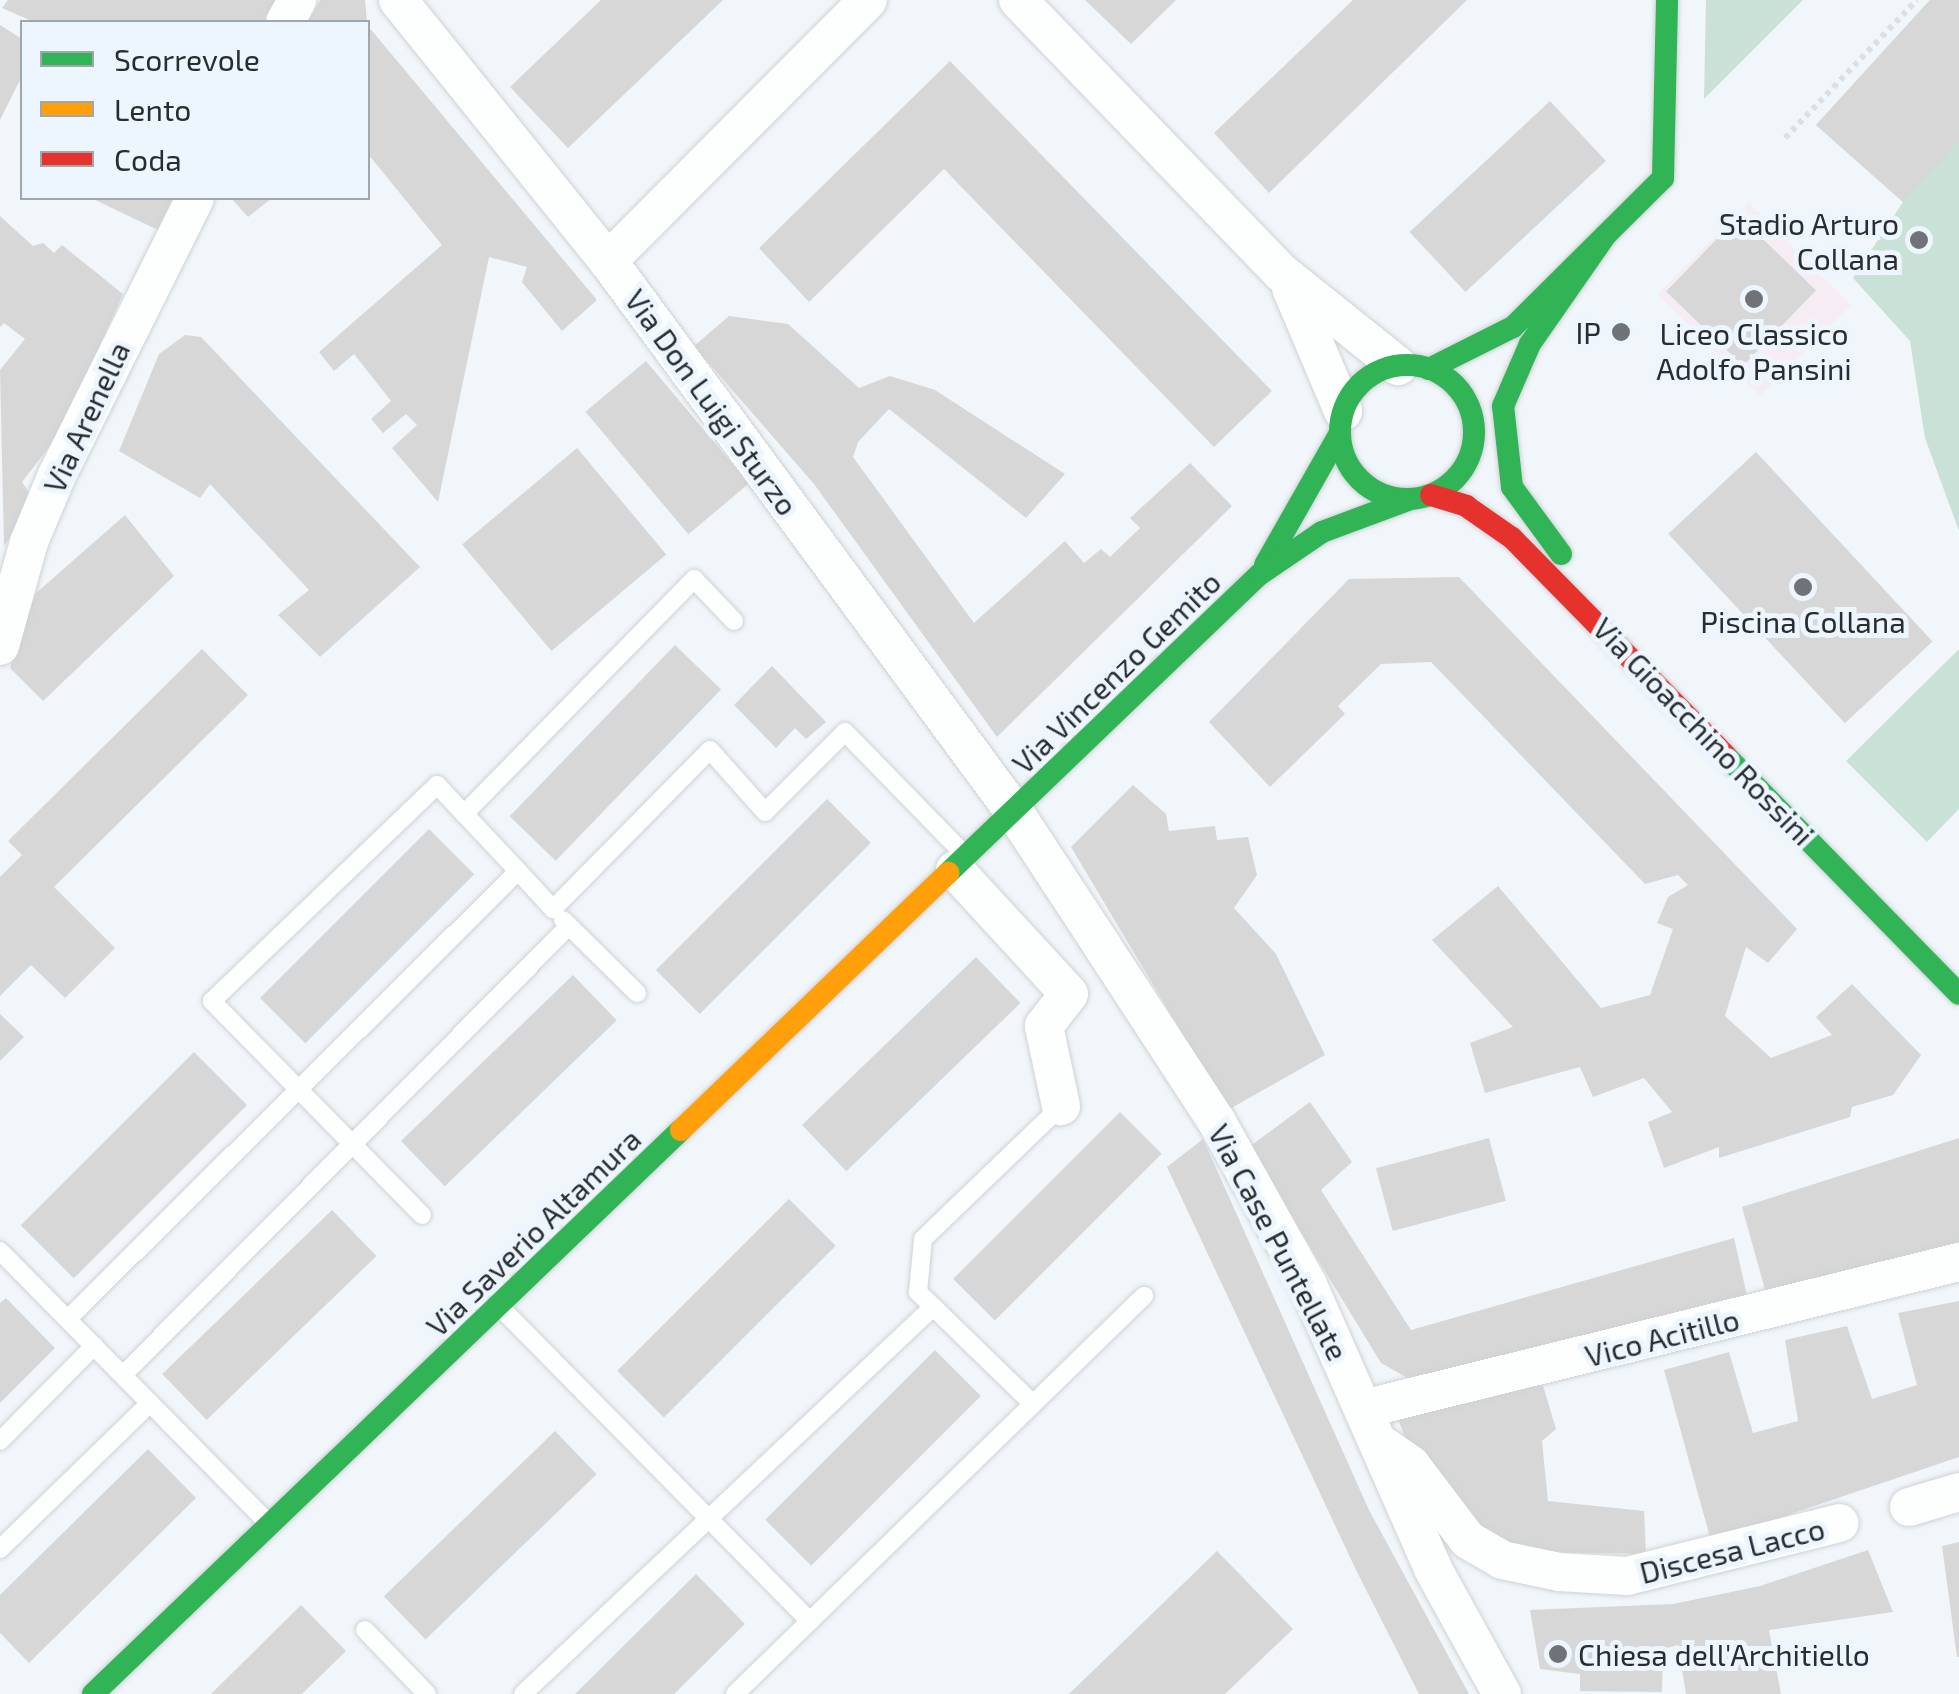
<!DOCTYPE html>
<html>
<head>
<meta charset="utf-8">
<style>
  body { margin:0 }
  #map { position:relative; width:1959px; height:1694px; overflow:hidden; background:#f1f6fa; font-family:"Exo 2",sans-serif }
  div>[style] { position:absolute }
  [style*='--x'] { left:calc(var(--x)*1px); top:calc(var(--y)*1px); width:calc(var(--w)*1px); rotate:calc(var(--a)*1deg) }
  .education>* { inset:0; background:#f6ecf4; transform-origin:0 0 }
  .green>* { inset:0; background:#c9e1d6 }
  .building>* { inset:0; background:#d7d7d8; transform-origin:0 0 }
  .path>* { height:6px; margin-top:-3px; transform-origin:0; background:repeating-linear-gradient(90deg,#dddfe0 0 5px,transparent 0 10px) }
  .roads { filter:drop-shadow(0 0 2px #ced2d5) drop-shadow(0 0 2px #ced2d5) }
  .lane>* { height:18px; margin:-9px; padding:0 9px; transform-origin:9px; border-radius:9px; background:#fdfefe }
  .street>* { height:38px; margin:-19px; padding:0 19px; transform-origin:19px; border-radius:19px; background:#fdfefe }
  .fast>* { height:22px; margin:-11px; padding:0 11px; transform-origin:11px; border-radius:11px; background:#30b455 }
  .fast>.ring { margin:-11px; padding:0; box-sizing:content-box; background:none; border:22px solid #30b455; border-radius:50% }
  .slow>* { height:22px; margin:-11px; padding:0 11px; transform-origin:11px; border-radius:11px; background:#ff9f0a }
  .jam>* { height:22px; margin:-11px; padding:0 11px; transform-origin:11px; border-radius:11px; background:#e5322d }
  .dots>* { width:28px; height:28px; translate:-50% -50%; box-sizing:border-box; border:5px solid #edf6fe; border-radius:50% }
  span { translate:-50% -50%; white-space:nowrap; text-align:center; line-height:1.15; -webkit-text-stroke:10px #edf6fe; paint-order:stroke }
  .poi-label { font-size:30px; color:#292d30 }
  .right { translate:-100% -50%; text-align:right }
  .left { translate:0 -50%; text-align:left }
  .street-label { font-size:30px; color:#292d30 }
  .legend { position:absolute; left:20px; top:20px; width:350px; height:180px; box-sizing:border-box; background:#edf6fe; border:2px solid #9fa6ac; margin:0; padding:12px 18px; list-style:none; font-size:30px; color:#292d30 }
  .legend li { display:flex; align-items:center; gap:20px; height:50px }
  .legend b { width:50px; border:2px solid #9fa6ac }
</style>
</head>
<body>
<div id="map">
  <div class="education">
    <i style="left:1749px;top:203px;width:144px;height:129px;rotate:45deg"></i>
  </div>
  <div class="green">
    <i style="clip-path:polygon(1706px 0,1803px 0,1704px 99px)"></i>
    <i style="clip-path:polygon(1930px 0,1959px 0,1959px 531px,1925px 438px,1910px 341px,1853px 278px,1903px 202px,1816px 125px)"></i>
    <i style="clip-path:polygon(1959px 649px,1959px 809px,1927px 842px,1846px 761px)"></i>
  </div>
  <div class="building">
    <i style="clip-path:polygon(8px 0,280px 0,268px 22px,34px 22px,2px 8px)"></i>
    <i style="clip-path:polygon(320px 0,365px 0,367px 22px,308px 22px)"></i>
    <i style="clip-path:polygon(601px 0,723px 0,568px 148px,510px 87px)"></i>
    <i style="clip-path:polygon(1085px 0,1176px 0,1131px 44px)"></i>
    <i style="clip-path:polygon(1353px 0,1467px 0,1269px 193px,1214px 133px)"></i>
    <i style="clip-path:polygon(1930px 0,1959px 0,1959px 141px,1903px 202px,1816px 125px)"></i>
    <i style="clip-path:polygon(0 25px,22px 39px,22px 76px,0 120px)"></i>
    <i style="clip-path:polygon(368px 26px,597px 300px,562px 331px,522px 282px,527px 267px,489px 257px,438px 502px,392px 448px,417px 425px,406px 414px,383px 433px,371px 419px,391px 401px,354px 354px,334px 371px,319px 352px,442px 245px,368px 154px)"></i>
    <i style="clip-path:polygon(950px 61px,1272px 391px,1214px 447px,944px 169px,809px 302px,759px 248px)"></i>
    <i style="left:1550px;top:101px;width:82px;height:192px;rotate:47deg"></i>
    <i style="clip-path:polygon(91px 198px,174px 198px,158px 230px)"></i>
    <i style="clip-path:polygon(231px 198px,272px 198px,248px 217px)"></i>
    <i style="clip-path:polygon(0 216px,33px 246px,43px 243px,54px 253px,62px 245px,123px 294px,62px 430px,22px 482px,35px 501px,4px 546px,0 370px,25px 339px,4px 323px,0 327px)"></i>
    <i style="left:1739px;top:216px;width:107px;height:105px;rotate:44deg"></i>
    <i style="clip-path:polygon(729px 316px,788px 324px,859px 388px,890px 376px,935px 390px,1065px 474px,1026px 518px,889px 409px,858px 442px,853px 457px,974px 623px,1065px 541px,1084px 563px,1101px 549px,1110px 557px,1140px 528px,1130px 518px,1190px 463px,1232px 506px,997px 737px,814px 484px,694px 346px)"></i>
    <i style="clip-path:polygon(185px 335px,201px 337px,420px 567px,320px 657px,278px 615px,309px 590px,210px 484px,200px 498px,119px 451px,159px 354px)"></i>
    <i style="left:646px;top:361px;width:160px;height:79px;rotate:50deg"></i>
    <i style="left:577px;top:448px;width:139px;height:150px;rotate:50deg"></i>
    <i style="left:1756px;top:452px;width:259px;height:120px;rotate:47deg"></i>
    <i style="clip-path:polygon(125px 515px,174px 576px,43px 701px,10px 668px,35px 594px)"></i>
    <i style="clip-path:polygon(1459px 577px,1797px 929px,1768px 963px,1746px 947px,1725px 1016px,1771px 1058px,1832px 1035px,1816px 1017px,1852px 984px,1921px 1055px,1893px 1095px,1852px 1107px,1850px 1117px,1719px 1158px,1719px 1147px,1664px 1168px,1648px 1122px,1672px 1112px,1644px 1078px,1593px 1097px,1580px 1067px,1485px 1093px,1470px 1043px,1513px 1027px,1432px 940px,1498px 886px,1601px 1008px,1650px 995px,1673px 929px,1657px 923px,1668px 897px,1688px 885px,1678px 875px,1645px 884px,1431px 662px,1381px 664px,1338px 706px,1345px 714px,1270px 787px,1209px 722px,1349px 579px)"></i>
    <i style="left:675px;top:645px;width:64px;height:238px;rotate:44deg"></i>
    <i style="clip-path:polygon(202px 649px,248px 695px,54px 887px,115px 948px,65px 998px,31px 965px,0 996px,0 877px,22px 855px,8px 841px)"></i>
    <i style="clip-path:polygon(772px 666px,826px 722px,806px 739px,795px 728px,776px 748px,734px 705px)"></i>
    <i style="clip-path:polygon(1133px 785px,1166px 814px,1169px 831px,1215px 826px,1217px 840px,1248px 837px,1257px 875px,1234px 908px,1276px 954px,1325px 1055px,1228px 1110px,1071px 847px)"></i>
    <i style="left:827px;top:799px;width:62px;height:242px;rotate:45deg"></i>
    <i style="left:429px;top:829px;width:64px;height:239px;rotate:45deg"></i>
    <i style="left:976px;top:957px;width:64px;height:242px;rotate:46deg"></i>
    <i style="left:573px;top:975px;width:63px;height:239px;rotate:46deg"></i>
    <i style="clip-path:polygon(0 1014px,24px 1037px,0 1061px)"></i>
    <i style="left:194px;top:1052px;width:75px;height:245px;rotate:45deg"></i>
    <i style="clip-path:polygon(1310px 1102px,1352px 1162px,1321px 1190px,1411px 1330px,1734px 1238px,1750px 1309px,1418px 1384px,1381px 1363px,1249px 1147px)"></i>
    <i style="left:1120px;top:1112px;width:59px;height:236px;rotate:45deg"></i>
    <i style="left:1489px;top:1138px;width:65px;height:117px;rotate:75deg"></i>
    <i style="clip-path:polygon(1959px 1138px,1959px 1255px,1769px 1304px,1742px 1207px)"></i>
    <i style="clip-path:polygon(1203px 1139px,1369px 1510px,1469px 1694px,1419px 1694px,1356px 1570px,1167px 1167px)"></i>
    <i style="left:789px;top:1199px;width:66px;height:243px;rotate:45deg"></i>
    <i style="left:332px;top:1210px;width:64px;height:236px;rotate:46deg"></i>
    <i style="clip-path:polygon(6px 1298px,55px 1348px,0 1403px,0 1303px)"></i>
    <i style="clip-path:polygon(1959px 1301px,1959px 1457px,1711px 1541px,1664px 1370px,1729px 1352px,1753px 1433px,1798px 1421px,1785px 1340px,1847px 1326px,1872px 1399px,1917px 1385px,1898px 1313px)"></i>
    <i style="left:935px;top:1350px;width:65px;height:240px;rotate:45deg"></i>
    <i style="clip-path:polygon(1541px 1379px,1556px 1429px,1542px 1441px,1548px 1501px,1644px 1511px,1646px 1554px,1533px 1552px,1487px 1542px,1410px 1450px,1396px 1414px)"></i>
    <i style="left:555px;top:1431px;width:60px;height:238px;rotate:46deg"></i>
    <i style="clip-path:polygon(148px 1449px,196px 1498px,29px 1663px,0 1633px,0 1595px)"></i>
    <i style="clip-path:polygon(1959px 1542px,1959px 1657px,1957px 1657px,1942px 1546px)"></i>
    <i style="clip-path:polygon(1868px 1550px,1893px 1612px,1769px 1630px,1781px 1694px,1686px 1694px,1678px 1645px,1663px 1649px,1662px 1692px,1580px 1691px,1580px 1674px,1540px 1669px,1530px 1610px,1673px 1604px,1760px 1586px)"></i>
    <i style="clip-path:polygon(1217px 1551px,1293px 1629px,1225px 1694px,1069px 1694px)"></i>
    <i style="clip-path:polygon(696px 1574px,745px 1624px,674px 1694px,575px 1694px)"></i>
    <i style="clip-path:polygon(301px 1605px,346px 1651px,302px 1694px,211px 1694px)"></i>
  </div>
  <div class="path">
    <i style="--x:1785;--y:138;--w:191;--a:-46.3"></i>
  </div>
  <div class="roads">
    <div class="lane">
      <i style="--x:464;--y:814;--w:329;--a:-45.6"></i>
      <i style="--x:694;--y:579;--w:58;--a:46.4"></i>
      <i style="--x:563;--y:920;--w:104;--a:44.6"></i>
      <i style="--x:422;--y:1215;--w:300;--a:-134.5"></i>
      <i style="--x:212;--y:1001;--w:312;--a:-43.8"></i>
      <i style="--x:437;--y:785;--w:118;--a:46.7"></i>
      <i style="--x:0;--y:1251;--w:379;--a:45.4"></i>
      <i style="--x:503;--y:1310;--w:437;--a:45.4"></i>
      <i style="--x:68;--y:1319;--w:635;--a:-44.87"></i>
      <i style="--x:518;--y:871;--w:52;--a:47.4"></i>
      <i style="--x:553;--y:909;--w:223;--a:-45.4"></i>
      <i style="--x:710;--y:750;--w:83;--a:48.4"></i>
      <i style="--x:765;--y:812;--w:113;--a:-45"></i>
      <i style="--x:845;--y:732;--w:170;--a:45.7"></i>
      <i style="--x:123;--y:1375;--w:633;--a:-45.19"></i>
      <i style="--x:1033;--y:1404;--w:161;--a:-135.8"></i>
      <i style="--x:918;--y:1292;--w:53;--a:-84.6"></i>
      <i style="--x:923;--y:1239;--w:192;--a:-43.9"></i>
      <i style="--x:0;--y:1441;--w:134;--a:-45.3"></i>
      <i style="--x:0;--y:1549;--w:209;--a:-44.2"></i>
      <i style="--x:365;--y:1630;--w:89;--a:45.9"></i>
      <i style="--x:523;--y:1694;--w:564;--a:-43.35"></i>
      <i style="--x:735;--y:1694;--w:571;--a:-44.22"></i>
    </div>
    <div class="street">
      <i style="--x:398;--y:0;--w:335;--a:51.2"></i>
      <i style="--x:608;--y:261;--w:686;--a:53.6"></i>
      <i style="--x:1015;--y:813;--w:157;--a:56.7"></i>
      <i style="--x:1101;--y:944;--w:212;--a:56.9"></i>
      <i style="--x:1217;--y:1122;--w:187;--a:60.8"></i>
      <i style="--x:1308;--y:1285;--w:310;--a:66.2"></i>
      <i style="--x:1433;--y:1569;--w:143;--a:61.1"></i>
      <i style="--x:1018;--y:0;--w:380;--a:46"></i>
      <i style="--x:1282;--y:273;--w:149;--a:38.7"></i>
      <i style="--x:285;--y:22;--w:25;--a:-61"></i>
      <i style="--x:608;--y:261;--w:368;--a:-45.1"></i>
      <i style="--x:1291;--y:288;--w:134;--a:67.1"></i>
      <i style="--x:0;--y:646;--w:108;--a:-74.4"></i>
      <i style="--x:29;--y:542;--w:73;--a:-67.3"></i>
      <i style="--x:57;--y:475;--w:309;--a:-63.5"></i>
      <i style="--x:955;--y:870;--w:168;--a:47.4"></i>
      <i style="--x:1069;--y:994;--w:41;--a:128"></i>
      <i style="--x:1044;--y:1026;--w:82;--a:78"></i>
      <i style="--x:1363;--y:1409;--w:614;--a:-13.86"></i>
      <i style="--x:1384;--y:1446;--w:33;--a:35"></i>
      <i style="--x:1411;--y:1465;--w:94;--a:52.8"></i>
      <i style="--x:1468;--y:1540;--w:39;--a:30"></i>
      <i style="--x:1502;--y:1560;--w:58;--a:11.9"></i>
      <i style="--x:1559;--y:1572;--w:68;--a:3.4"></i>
      <i style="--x:1627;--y:1576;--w:219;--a:-14"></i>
      <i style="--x:1909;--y:1507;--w:52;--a:-16.7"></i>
    </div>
    <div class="fast">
      <i class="ring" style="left:1340px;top:365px;width:112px;height:112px"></i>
      <i style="--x:1429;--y:369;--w:94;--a:-26.6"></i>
      <i style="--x:1513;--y:327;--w:211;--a:-44.8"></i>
      <i style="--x:1663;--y:178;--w:178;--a:-88.7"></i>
      <i style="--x:1561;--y:554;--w:83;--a:-126.2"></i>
      <i style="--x:1512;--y:487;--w:81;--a:-96.3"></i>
      <i style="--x:1503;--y:406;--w:68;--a:-66.5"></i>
      <i style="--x:1530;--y:344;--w:131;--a:-55.2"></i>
      <i style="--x:1265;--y:565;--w:152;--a:-60.4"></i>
      <i style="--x:1725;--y:755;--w:334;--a:45.6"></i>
      <i style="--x:948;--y:873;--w:431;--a:-43.8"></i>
      <i style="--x:1259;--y:575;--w:76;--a:-34.3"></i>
      <i style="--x:1322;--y:532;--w:92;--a:-20.4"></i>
      <i style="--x:93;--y:1694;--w:815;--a:-43.81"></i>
    </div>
    <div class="slow">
      <i style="--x:681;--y:1130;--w:371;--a:-43.9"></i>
    </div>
    <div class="jam">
      <i style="--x:1431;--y:495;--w:37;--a:17"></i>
      <i style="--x:1466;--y:506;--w:56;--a:34.8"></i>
      <i style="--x:1512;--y:538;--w:304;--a:45.5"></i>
    </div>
  </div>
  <div class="dots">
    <i style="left:1919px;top:240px;background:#6f7377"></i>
    <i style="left:1754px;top:299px;background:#6f7377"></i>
    <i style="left:1621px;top:332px;background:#6f7377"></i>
    <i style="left:1803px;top:587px;background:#6f7377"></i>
    <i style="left:1558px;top:1654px;background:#6f7377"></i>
  </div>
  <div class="poi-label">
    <span class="right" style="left:1899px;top:240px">Stadio Arturo<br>Collana</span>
    <span class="right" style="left:1601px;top:332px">IP</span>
    <span style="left:1754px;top:350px">Liceo Classico<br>Adolfo Pansini</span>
    <span style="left:1803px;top:621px">Piscina Collana</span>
    <span class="left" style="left:1578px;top:1654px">Chiesa dell'Architiello</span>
  </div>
  <div class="street-label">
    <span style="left:712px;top:402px;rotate:54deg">Via Don Luigi Sturzo</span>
    <span style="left:86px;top:417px;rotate:-65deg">Via Arenella</span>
    <span style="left:1116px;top:672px;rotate:-44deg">Via Vincenzo Gemito</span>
    <span style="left:1704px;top:731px;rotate:46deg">Via Gioacchino Rossini</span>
    <span style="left:533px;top:1232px;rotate:-44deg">Via Saverio Altamura</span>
    <span style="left:1279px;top:1242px;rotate:62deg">Via Case Puntellate</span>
    <span style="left:1662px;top:1337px;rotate:-14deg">Vico Acitillo</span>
    <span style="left:1732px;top:1550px;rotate:-14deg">Discesa Lacco</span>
  </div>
  <ul class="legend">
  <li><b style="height:12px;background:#30b455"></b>Scorrevole</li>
  <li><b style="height:12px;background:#ff9f0a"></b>Lento</li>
  <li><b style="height:12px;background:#e5322d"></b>Coda</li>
  </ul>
</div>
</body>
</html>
